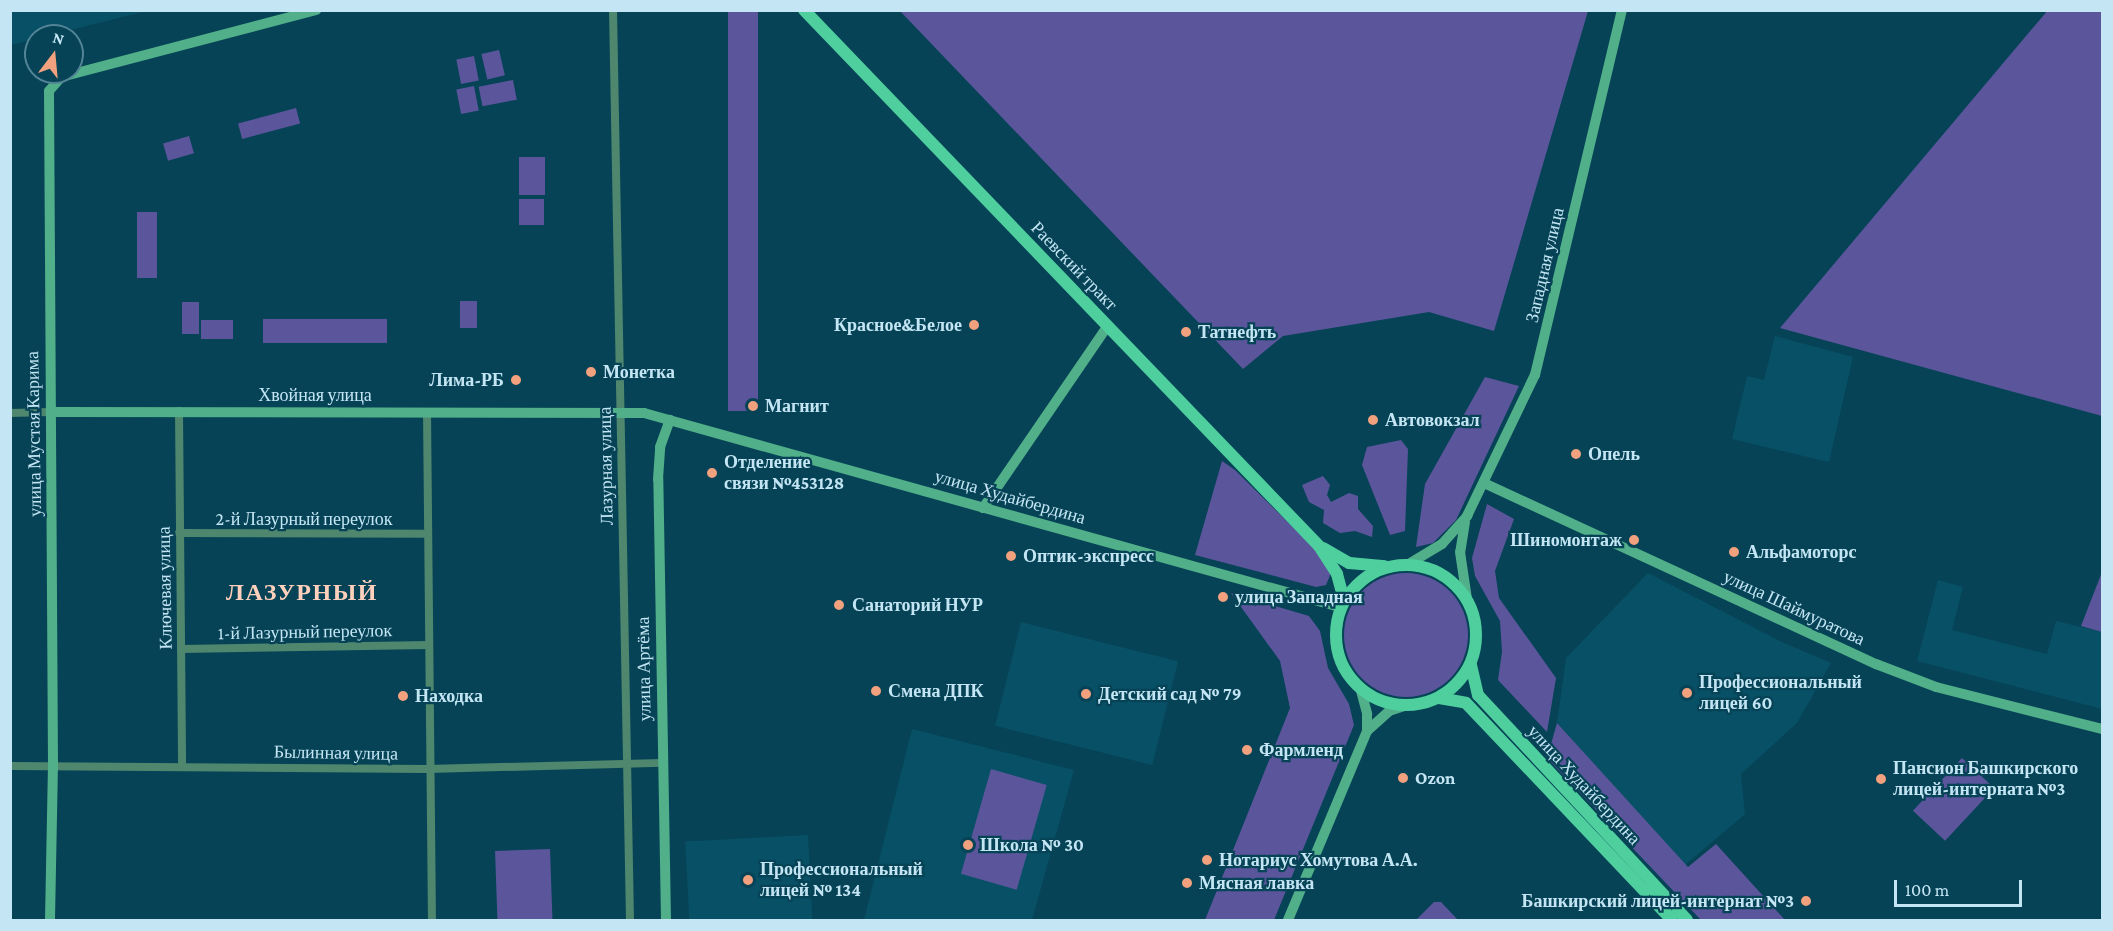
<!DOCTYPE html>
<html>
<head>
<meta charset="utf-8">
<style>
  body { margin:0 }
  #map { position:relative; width:2113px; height:931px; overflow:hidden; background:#064356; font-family:"Crimson Pro",serif }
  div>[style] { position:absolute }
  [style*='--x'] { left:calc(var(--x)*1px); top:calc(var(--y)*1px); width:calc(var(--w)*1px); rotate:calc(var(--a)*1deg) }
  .built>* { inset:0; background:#085066; transform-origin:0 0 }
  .green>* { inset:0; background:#5b559c; transform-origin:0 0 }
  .round { border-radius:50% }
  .street>* { height:8px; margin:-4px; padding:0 4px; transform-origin:4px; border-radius:4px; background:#4f866e }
  .secondary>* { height:10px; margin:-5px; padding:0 5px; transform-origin:5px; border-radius:5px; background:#51af89 }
  .primary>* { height:12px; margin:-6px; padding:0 6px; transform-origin:6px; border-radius:6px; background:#4fce9e }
  .primary>.ring { margin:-6px; padding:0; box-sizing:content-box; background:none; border:12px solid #4fce9e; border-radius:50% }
  .dots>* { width:16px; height:16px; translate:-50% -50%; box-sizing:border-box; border:3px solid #064356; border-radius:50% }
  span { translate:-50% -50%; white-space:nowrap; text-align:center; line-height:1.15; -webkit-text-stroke:4.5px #064356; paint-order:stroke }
  .street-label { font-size:18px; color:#c4e6f4 }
  .poi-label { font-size:18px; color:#c4e6f4; font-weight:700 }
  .right { translate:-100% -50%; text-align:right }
  .left { translate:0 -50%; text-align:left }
  .district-label { font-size:24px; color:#ffd0bc; font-weight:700; letter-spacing:1.5px }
  .frame { position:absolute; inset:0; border:12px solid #c4e6f4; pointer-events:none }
  .north { position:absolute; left:24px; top:24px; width:60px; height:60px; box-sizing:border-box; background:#064356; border:2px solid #528495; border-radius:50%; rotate:16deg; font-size:16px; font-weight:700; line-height:24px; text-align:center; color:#c4e6f4 }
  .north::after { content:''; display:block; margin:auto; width:21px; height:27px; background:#f1a17d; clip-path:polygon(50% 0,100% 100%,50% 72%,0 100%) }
  .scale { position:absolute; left:1894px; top:880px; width:128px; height:27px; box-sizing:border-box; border:3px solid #c4e6f4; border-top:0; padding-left:8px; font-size:18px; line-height:21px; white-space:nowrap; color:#c4e6f4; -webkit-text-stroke:4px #064356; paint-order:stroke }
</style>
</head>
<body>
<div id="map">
  <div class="built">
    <i style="clip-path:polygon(11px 10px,146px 10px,146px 11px,11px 45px)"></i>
    <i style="clip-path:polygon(1775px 336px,1853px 357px,1829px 462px,1732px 439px,1747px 376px,1764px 380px)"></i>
    <i style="clip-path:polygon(1648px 573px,1784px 643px,1831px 663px,1797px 723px,1741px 774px,1745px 814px,1685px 865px,1557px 723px,1566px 658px)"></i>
    <i style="clip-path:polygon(1938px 580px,1963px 587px,1952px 630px,2047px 654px,2056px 621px,2102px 632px,2102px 709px,1917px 661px)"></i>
    <i style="left:1021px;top:622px;width:162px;height:107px;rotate:14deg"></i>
    <i style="clip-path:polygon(912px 729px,1074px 770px,1032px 920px,864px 920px)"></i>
    <i style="left:808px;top:835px;width:85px;height:123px;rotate:87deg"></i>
  </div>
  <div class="green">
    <i style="clip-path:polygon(2048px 10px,2102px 11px,2102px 416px,1780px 328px)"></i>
    <i style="left:728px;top:11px;width:30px;height:400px"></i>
    <i style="clip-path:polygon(900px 11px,1588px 11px,1494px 331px,1429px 312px,1283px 336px,1243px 369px)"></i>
    <i style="left:499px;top:50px;width:26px;height:18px;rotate:77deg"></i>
    <i style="left:474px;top:56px;width:25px;height:18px;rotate:79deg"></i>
    <i style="left:513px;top:80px;width:20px;height:35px;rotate:79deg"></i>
    <i style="left:474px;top:86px;width:25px;height:18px;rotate:79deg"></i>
    <i style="left:296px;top:108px;width:16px;height:60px;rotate:75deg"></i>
    <i style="left:189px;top:136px;width:18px;height:27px;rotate:74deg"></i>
    <i style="left:519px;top:157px;width:26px;height:38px"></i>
    <i style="left:519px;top:199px;width:25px;height:26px"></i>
    <i style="left:137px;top:212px;width:20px;height:66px"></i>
    <i style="left:460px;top:301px;width:17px;height:27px"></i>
    <i style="left:182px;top:302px;width:17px;height:32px"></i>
    <i style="left:387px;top:319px;width:24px;height:124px;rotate:90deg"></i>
    <i style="left:201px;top:320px;width:32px;height:19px"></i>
    <i style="clip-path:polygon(1485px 377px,1519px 386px,1456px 520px,1433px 543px,1416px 547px,1425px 484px)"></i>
    <i style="clip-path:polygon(1401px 440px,1408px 449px,1405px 531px,1390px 535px,1362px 465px,1367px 447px)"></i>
    <i style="clip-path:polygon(1222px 461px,1235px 470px,1316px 550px,1331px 573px,1326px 585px,1316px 587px,1195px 555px)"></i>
    <i style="clip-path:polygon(1323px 476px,1330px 485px,1327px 495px,1331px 502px,1349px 493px,1358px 496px,1358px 509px,1373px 526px,1372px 537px,1355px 531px,1340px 533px,1323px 523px,1324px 510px,1309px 502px,1302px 485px)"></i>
    <i style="clip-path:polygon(1487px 504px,1514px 519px,1495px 571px,1499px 598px,1556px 678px,1547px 732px,1498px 680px,1502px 652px,1500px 621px,1475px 576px,1472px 558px)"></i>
    <i style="clip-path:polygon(2102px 572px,2102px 632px,2081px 626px)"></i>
    <i class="round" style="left:1344px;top:573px;width:124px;height:124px"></i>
    <i style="clip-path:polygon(1231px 593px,1309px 616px,1320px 631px,1328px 668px,1349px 704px,1354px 725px,1274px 920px,1205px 920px,1290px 708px,1280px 661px)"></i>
    <i style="clip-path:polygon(1557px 723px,1688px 867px,1716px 844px,1785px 920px,1701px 920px,1547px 758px)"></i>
    <i style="left:1962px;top:758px;width:44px;height:72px;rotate:43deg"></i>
    <i style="left:991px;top:769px;width:58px;height:109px;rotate:16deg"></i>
    <i style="left:550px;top:849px;width:71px;height:55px;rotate:88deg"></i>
    <i style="clip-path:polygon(1434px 902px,1441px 902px,1458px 920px,1416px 920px)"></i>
  </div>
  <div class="street">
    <i style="--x:613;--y:10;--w:910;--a:88.93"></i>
    <i style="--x:179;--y:411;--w:355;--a:89.5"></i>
    <i style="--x:427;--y:412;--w:508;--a:89.44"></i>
    <i style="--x:10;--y:413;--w:41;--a:-1.4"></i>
    <i style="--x:179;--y:533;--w:249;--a:0.2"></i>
    <i style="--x:181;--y:649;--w:248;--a:-0.9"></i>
    <i style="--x:10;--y:766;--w:418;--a:0.4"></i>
    <i style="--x:428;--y:769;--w:234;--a:-1.5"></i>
  </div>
  <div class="secondary">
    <i style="--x:51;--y:412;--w:593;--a:0.1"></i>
    <i style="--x:644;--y:413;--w:723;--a:15.58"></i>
    <i style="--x:1484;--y:483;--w:432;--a:24.8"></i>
    <i style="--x:1876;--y:664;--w:64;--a:21"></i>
    <i style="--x:1936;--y:687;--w:171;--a:14.2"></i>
    <i style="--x:983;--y:508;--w:219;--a:-55.6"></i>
    <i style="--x:1465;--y:522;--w:30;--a:99"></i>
    <i style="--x:1460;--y:552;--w:48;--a:81.5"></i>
    <i style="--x:1407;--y:565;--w:41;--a:-31"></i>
    <i style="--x:1442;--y:544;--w:38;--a:-48"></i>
    <i style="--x:1467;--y:516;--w:157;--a:-64.3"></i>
    <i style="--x:1535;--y:375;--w:375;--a:-76.6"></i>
    <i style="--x:1360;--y:687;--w:28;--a:75"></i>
    <i style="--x:1367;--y:714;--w:16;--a:90"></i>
    <i style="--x:50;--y:920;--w:154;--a:-88.9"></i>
    <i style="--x:53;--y:766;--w:675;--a:-90.34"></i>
    <i style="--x:49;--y:91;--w:18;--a:-49"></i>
    <i style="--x:61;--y:77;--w:264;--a:-14.7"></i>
    <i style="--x:666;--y:920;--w:441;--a:-91"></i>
    <i style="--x:658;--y:479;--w:32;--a:-86"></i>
    <i style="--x:660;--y:447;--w:29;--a:-70"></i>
    <i style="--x:1288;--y:920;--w:205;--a:-67.3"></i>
    <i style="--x:1367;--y:731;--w:30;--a:-42"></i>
    <i style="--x:1389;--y:711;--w:20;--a:-18"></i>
  </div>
  <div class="primary">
    <i style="--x:804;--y:10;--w:743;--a:46.14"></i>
    <i style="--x:1319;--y:546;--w:33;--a:57"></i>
    <i style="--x:1337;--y:574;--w:28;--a:75"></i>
    <i style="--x:1323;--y:548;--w:30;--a:30"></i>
    <i style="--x:1349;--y:563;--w:36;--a:5"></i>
    <i class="ring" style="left:1336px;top:565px;width:128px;height:128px"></i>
    <i style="--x:1471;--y:665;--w:31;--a:77"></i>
    <i style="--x:1478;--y:695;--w:307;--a:47.1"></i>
    <i style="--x:1439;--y:698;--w:27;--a:10"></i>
    <i style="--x:1466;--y:703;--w:299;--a:46.5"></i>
  </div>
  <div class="dots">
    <i style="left:974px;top:325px;background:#f1a17d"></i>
    <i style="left:1186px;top:332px;background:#f1a17d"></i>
    <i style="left:591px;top:372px;background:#f1a17d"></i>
    <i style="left:516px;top:380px;background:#f1a17d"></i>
    <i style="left:753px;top:406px;background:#f1a17d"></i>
    <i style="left:1373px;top:420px;background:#f1a17d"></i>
    <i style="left:1576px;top:454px;background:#f1a17d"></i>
    <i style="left:712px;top:473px;background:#f1a17d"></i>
    <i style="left:1634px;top:540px;background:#f1a17d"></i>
    <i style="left:1734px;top:552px;background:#f1a17d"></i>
    <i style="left:1011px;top:556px;background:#f1a17d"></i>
    <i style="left:1223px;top:597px;background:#f1a17d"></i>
    <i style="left:839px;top:605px;background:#f1a17d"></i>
    <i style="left:876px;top:691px;background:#f1a17d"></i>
    <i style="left:1687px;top:693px;background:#f1a17d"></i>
    <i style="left:1086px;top:694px;background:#f1a17d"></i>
    <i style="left:403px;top:696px;background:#f1a17d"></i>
    <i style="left:1247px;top:750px;background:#f1a17d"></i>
    <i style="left:1403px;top:778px;background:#f1a17d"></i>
    <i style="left:1881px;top:779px;background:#f1a17d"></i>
    <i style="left:968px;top:845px;background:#f1a17d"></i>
    <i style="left:1207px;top:860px;background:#f1a17d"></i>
    <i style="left:748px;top:880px;background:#f1a17d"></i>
    <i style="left:1187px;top:883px;background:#f1a17d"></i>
    <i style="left:1806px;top:901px;background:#f1a17d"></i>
  </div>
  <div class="street-label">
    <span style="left:1545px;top:265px;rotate:-77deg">Западная улица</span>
    <span style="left:1074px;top:266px;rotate:46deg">Раевский тракт</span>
    <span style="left:315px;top:395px">Хвойная улица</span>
    <span style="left:34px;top:434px;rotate:-91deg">улица Мустая Карима</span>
    <span style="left:606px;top:466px;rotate:-91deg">Лазурная улица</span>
    <span style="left:1010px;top:497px;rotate:16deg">улица Худайбердина</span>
    <span style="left:304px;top:519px">2-й Лазурный переулок</span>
    <span style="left:165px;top:588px;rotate:-91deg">Ключевая улица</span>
    <span style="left:1794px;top:608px;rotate:25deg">улица Шаймуратова</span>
    <span style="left:305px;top:632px;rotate:-1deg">1-й Лазурный переулок</span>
    <span style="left:644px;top:669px;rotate:-91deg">улица Артёма</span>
    <span style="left:336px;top:753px;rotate:1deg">Былинная улица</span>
    <span style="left:1584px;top:785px;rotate:47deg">улица Худайбердина</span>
  </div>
  <div class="poi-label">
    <span class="right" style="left:962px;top:325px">Красное&amp;Белое</span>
    <span class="left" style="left:1198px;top:332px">Татнефть</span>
    <span class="left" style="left:603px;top:372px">Монетка</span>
    <span class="right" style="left:504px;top:380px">Лима-РБ</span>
    <span class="left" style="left:765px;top:406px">Магнит</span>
    <span class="left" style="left:1385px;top:420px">Автовокзал</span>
    <span class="left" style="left:1588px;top:454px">Опель</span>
    <span class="left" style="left:724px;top:473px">Отделение<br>связи №453128</span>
    <span class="right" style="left:1622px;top:540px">Шиномонтаж</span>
    <span class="left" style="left:1746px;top:552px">Альфамоторс</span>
    <span class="left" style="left:1023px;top:556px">Оптик-экспресс</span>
    <span class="left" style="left:1235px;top:597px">улица Западная</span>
    <span class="left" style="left:852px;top:605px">Санаторий НУР</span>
    <span class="left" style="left:1699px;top:693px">Профессиональный<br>лицей 60</span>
    <span class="left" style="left:888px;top:691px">Смена ДПК</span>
    <span class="left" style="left:1098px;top:694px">Детский сад № 79</span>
    <span class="left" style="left:415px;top:696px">Находка</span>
    <span class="left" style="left:1259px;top:750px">Фармленд</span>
    <span class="left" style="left:1893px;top:779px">Пансион Башкирского<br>лицей-интерната №3</span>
    <span class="left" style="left:1415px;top:778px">Ozon</span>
    <span class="left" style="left:980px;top:845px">Школа № 30</span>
    <span class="left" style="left:1219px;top:860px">Нотариус Хомутова А.А.</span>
    <span class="left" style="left:760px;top:880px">Профессиональный<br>лицей № 134</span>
    <span class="left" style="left:1199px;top:883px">Мясная лавка</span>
    <span class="right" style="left:1794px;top:901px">Башкирский лицей-интернат №3</span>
  </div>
  <div class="district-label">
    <span style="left:302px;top:592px">ЛАЗУРНЫЙ</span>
  </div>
  <div class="frame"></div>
  <div class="north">N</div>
  <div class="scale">100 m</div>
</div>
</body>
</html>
